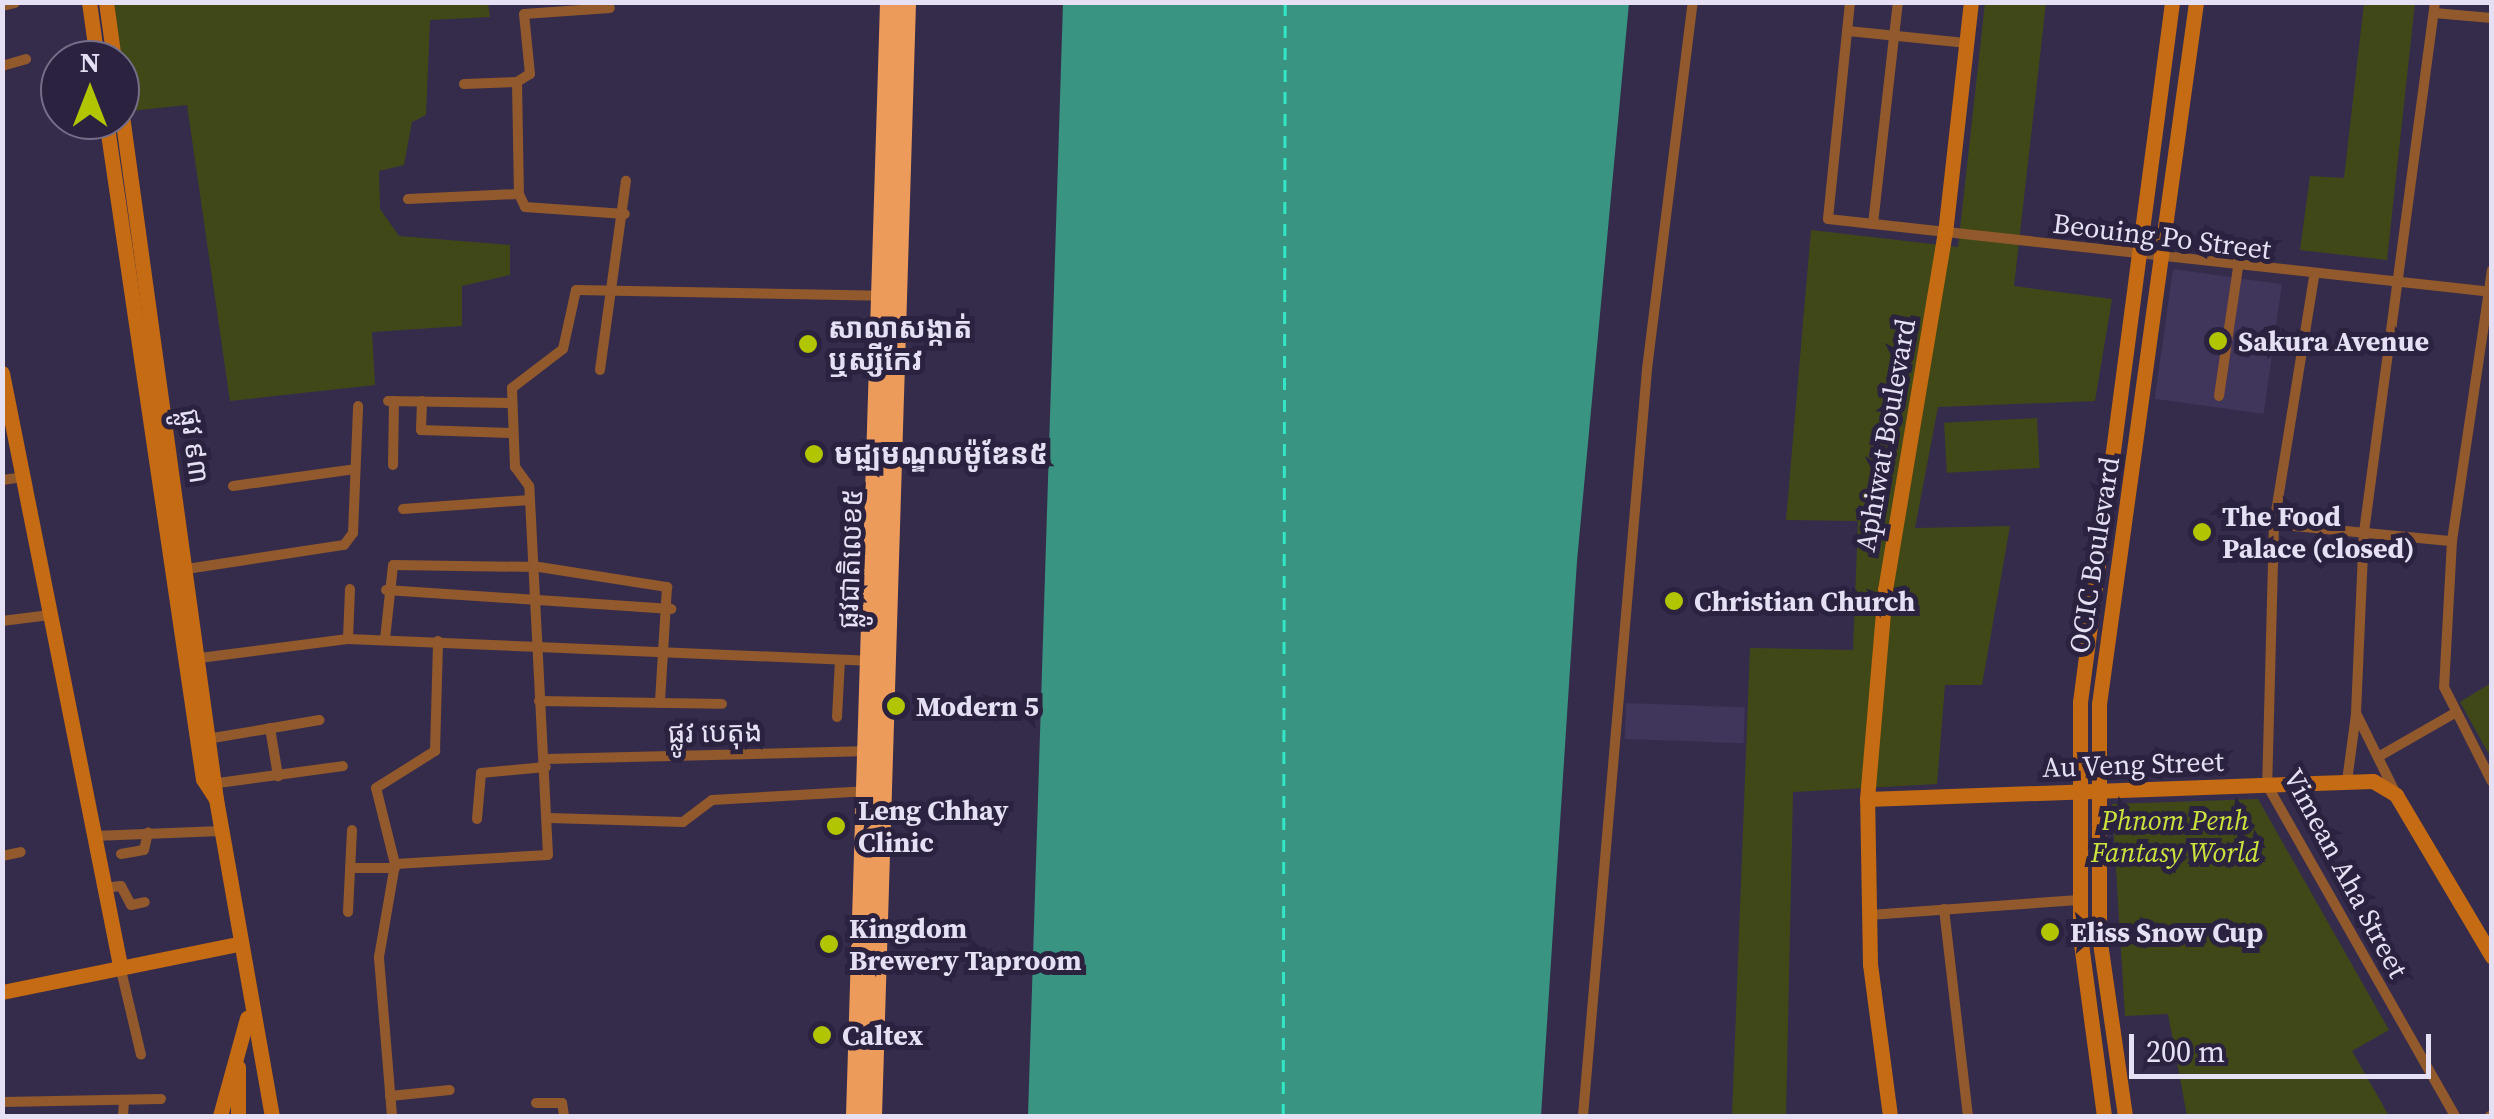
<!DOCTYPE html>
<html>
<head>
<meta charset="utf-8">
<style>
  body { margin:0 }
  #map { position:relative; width:2494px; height:1119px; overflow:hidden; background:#352c4b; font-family:"Source Serif 4","Noto Sans Khmer",serif }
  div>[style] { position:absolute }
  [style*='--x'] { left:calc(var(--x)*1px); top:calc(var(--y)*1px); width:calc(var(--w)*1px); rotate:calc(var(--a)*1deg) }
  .built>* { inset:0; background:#40355a; transform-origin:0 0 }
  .green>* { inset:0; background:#414818; transform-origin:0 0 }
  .water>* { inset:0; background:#399481 }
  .ferry>* { height:2.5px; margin-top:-1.25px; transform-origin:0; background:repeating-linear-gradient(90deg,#32e6c6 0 12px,transparent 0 22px) }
  .street>* { height:10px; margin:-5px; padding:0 5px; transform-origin:5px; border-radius:5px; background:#91592c }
  .secondary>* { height:15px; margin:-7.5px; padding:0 7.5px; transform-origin:7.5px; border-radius:7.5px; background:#c56b13 }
  .highway>* { height:20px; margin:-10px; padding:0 10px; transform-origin:10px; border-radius:10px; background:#ed9b5b }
  .dots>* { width:28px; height:28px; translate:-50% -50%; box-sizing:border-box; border:5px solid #2b2240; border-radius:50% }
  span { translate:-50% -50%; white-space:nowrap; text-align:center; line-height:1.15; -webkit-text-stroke:10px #2b2240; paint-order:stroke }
  .street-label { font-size:28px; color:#e5e0f4 }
  .poi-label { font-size:28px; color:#e5e0f4; font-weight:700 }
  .left { translate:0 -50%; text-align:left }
  .park-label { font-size:28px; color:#cde23c; font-style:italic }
  .frame { position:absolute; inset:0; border:5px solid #e5e0f4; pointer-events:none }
  .north { position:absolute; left:40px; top:40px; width:100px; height:100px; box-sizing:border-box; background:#2b2240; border:2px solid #756e88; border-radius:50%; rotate:0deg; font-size:28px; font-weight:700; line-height:40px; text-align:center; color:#e5e0f4 }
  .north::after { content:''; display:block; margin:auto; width:35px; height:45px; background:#b1c500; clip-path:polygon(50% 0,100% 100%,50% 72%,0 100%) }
  .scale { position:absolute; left:2129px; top:1034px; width:302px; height:45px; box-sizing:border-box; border:5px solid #e5e0f4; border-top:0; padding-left:12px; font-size:30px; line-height:35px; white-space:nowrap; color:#e5e0f4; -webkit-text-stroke:8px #2b2240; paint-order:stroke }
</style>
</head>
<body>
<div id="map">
  <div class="built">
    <i style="left:2173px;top:269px;width:110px;height:131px;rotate:8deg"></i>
    <i style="left:1626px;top:703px;width:119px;height:36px;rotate:2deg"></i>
  </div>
  <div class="green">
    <i style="clip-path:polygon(113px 3px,488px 3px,490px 17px,430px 20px,426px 115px,412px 122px,404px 165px,379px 171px,380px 209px,399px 236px,510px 245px,510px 275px,462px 286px,462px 326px,372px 332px,375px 385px,230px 401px,187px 105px,130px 111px)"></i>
    <i style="clip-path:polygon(1985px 3px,2046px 3px,2014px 286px,2112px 299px,2095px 401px,1938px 407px,1915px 528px,2010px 526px,1982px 685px,1945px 685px,1937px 784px,1793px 792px,1786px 1116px,1732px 1116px,1750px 648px,1853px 650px,1858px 521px,1786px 520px,1811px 230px,1958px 247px)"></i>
    <i style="clip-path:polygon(2364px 3px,2415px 3px,2387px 260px,2300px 250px,2310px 176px,2344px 178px)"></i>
    <i style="left:2037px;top:418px;width:50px;height:93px;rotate:87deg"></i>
    <i style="clip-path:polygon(2491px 683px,2491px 758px,2460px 702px)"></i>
    <i style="clip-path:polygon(2258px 799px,2389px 1030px,2352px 1051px,2389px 1116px,2187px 1116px,2168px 1014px,2125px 1016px,2112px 804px)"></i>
  </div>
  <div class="water">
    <i style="clip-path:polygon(1063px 3px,1629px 3px,1577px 561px,1541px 1116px,1028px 1116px)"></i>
  </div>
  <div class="ferry">
    <i style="--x:1283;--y:1116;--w:1114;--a:-89.9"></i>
  </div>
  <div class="street">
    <i style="--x:1850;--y:2;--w:218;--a:95.8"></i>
    <i style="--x:1828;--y:219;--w:668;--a:6.27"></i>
    <i style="--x:2;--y:6;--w:13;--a:-13"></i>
    <i style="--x:2434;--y:13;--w:58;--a:4.9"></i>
    <i style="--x:1848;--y:31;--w:120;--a:5.8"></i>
    <i style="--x:2;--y:66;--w:25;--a:-16"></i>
    <i style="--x:517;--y:82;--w:15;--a:-32"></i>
    <i style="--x:530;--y:74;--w:60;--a:-95.7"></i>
    <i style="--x:524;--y:14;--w:86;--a:-4"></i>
    <i style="--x:464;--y:84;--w:53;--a:-2.2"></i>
    <i style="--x:517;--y:82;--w:112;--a:89"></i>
    <i style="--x:408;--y:199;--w:111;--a:-2.6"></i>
    <i style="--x:519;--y:194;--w:14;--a:65"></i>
    <i style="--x:525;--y:207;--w:100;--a:4"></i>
    <i style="--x:1873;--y:224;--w:223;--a:-83.6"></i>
    <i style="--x:2492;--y:270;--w:274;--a:98.4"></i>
    <i style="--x:2452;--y:541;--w:146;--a:93.1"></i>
    <i style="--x:2444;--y:687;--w:106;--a:63.2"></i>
    <i style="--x:2314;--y:277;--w:250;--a:99.2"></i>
    <i style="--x:2274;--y:524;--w:261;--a:91.5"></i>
    <i style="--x:2267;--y:785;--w:381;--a:60.4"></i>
    <i style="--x:600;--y:370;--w:191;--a:-82.2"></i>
    <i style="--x:2219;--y:396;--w:129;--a:-81.6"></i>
    <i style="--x:388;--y:401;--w:124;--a:0.9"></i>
    <i style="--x:422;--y:401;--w:29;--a:92"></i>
    <i style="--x:421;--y:430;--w:92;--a:1.9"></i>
    <i style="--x:393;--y:465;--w:64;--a:-89.1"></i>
    <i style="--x:2;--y:480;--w:21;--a:-8"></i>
    <i style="--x:233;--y:486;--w:123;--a:-7.9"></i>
    <i style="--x:403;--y:509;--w:127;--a:-4.1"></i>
    <i style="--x:2274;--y:524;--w:179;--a:5.5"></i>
    <i style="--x:180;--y:570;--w:166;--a:-8.7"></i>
    <i style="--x:344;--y:545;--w:15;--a:-53"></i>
    <i style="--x:353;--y:533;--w:127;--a:-87.7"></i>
    <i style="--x:386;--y:590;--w:286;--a:3.8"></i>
    <i style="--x:2;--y:621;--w:48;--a:-7.1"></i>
    <i style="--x:348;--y:639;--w:50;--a:-87.7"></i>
    <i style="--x:385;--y:639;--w:74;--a:-83.8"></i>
    <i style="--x:393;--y:565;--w:146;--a:0.8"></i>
    <i style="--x:539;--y:567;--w:130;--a:8.9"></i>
    <i style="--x:667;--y:587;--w:116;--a:93.5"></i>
    <i style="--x:192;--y:659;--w:157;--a:-7.3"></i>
    <i style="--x:348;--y:639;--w:526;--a:2.4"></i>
    <i style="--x:539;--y:701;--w:183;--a:0.9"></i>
    <i style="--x:837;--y:717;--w:57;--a:-87"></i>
    <i style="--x:270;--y:728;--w:49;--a:80.5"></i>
    <i style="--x:213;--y:738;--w:108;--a:-9.6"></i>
    <i style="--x:2378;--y:757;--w:86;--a:-29.8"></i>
    <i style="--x:546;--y:759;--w:324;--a:-1.4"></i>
    <i style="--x:2347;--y:781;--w:68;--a:-82.3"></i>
    <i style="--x:218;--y:783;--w:126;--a:-7.7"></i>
    <i style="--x:2396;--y:794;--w:90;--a:-116.3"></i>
    <i style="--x:2356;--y:713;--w:181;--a:-87.5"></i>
    <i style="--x:2364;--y:532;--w:535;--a:-82.37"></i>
    <i style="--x:549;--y:818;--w:134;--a:1.7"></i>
    <i style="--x:683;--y:822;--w:36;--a:-37"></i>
    <i style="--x:712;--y:800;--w:157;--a:-3.3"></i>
    <i style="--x:477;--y:819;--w:46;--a:-85"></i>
    <i style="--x:481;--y:773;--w:65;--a:-5.3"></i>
    <i style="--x:94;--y:836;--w:127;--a:-2.3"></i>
    <i style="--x:121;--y:854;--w:23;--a:-10"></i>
    <i style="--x:144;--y:850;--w:18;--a:-77"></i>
    <i style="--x:2;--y:856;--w:19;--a:-12"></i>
    <i style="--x:395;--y:864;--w:153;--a:-3.4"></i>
    <i style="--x:548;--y:855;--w:369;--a:-92.9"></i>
    <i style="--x:529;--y:486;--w:24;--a:-126"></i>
    <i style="--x:515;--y:467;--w:79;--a:-92.2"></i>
    <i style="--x:512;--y:388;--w:64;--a:-37.4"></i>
    <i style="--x:563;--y:349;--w:60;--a:-77.6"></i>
    <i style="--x:576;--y:290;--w:305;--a:1.1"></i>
    <i style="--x:350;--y:868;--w:45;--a:0"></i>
    <i style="--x:104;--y:888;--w:17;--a:-7"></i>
    <i style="--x:121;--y:886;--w:21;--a:62"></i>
    <i style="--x:131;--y:905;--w:14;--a:-12"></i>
    <i style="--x:1944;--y:909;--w:208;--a:83.4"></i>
    <i style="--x:348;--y:912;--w:82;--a:-87.2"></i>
    <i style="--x:1869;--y:915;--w:210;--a:-4.1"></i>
    <i style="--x:120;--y:966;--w:91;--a:76.7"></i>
    <i style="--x:390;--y:1096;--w:60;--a:-5.7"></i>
    <i style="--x:2;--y:1102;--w:159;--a:-1.1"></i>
    <i style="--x:536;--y:1103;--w:26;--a:0"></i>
    <i style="--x:562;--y:1103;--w:13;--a:81"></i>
    <i style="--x:123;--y:1116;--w:16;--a:-86"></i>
    <i style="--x:392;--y:1116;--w:160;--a:-94.7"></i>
    <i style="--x:379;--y:957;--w:94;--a:-80.2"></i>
    <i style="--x:395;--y:864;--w:78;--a:-104"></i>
    <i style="--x:376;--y:788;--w:70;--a:-32.1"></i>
    <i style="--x:435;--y:751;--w:110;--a:-88.4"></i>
    <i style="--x:1583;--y:1116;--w:750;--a:-85.1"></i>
    <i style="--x:1647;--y:369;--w:370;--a:-82.9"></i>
    <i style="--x:2490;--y:1116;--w:2;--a:0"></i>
  </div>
  <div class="secondary">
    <i style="--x:89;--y:2;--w:59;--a:82.1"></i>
    <i style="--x:106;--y:2;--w:59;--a:82.1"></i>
    <i style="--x:120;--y:101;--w:705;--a:82.17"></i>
    <i style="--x:216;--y:799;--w:322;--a:80"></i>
    <i style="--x:106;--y:120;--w:666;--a:81.63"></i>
    <i style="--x:203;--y:779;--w:24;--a:57"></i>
    <i style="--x:2;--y:373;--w:604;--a:78.73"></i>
    <i style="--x:1867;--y:799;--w:506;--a:-2.04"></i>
    <i style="--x:2373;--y:781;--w:27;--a:31"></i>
    <i style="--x:2396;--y:795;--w:188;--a:59.3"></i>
    <i style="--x:2;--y:992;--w:241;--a:-11.5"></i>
    <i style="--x:238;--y:1067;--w:49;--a:90"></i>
    <i style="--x:220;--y:1116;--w:102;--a:-74.6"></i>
    <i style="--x:1890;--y:1116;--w:153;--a:-97.5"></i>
    <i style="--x:1870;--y:964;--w:165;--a:-91"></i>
    <i style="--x:1867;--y:799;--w:210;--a:-85.1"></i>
    <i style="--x:1885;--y:590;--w:362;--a:-80.5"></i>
    <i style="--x:1945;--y:233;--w:232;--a:-83.6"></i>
    <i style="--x:2104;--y:1116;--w:182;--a:-97.6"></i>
    <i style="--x:2080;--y:936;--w:234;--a:-90"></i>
    <i style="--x:2080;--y:702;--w:706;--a:-82.51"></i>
    <i style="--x:2125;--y:1116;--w:183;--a:-98.2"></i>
    <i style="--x:2099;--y:935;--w:231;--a:-90"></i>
    <i style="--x:2099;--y:704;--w:709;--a:-82.13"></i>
  </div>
  <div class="highway">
    <i style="--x:856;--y:1116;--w:1115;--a:-88.25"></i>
    <i style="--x:872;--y:1116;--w:1115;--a:-88.25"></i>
  </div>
  <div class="dots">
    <i style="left:2218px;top:341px;background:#b1c500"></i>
    <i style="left:808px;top:344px;background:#b1c500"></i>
    <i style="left:814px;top:454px;background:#b1c500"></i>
    <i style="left:2202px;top:532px;background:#b1c500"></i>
    <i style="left:1674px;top:601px;background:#b1c500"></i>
    <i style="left:896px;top:706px;background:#b1c500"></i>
    <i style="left:836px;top:826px;background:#b1c500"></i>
    <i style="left:2050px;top:932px;background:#b1c500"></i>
    <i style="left:829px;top:944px;background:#b1c500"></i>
    <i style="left:822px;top:1035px;background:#b1c500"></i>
  </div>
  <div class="street-label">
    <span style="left:2162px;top:236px;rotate:7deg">Beouing Po Street</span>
    <span style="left:1885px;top:435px;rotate:-80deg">Aphiwat Boulevard</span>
    <span style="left:195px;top:446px;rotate:82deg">ផ្លូវ ៩៣</span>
    <span style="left:2094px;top:555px;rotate:-81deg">OCIC Boulevard</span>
    <span style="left:850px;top:559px;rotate:-88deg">ផ្លូវជាតិលេខ៥</span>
    <span style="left:715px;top:732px;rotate:-1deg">ផ្លូវ បេតុង</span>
    <span style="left:2133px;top:764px;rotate:-2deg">Au Veng Street</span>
    <span style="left:2346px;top:873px;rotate:62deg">Vimean Aha Street</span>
  </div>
  <div class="poi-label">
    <span class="left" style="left:828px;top:344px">សាលាសង្កាត់<br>ឬស្សីកែវ</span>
    <span class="left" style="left:2238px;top:341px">Sakura Avenue</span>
    <span class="left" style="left:834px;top:454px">មជ្ឍមណ្ឌលម៉ូឌែន៥</span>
    <span class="left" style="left:2222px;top:532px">The Food<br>Palace (closed)</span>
    <span class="left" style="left:1694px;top:601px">Christian Church</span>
    <span class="left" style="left:916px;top:706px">Modern 5</span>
    <span class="left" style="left:858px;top:826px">Leng Chhay<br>Clinic</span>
    <span class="left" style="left:849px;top:944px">Kingdom<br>Brewery Taproom</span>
    <span class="left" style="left:2070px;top:932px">Eliss Snow Cup</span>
    <span class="left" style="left:842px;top:1035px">Caltex</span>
  </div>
  <div class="park-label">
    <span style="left:2175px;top:836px">Phnom Penh<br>Fantasy World</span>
  </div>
  <div class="frame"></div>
  <div class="north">N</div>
  <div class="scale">200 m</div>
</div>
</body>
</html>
